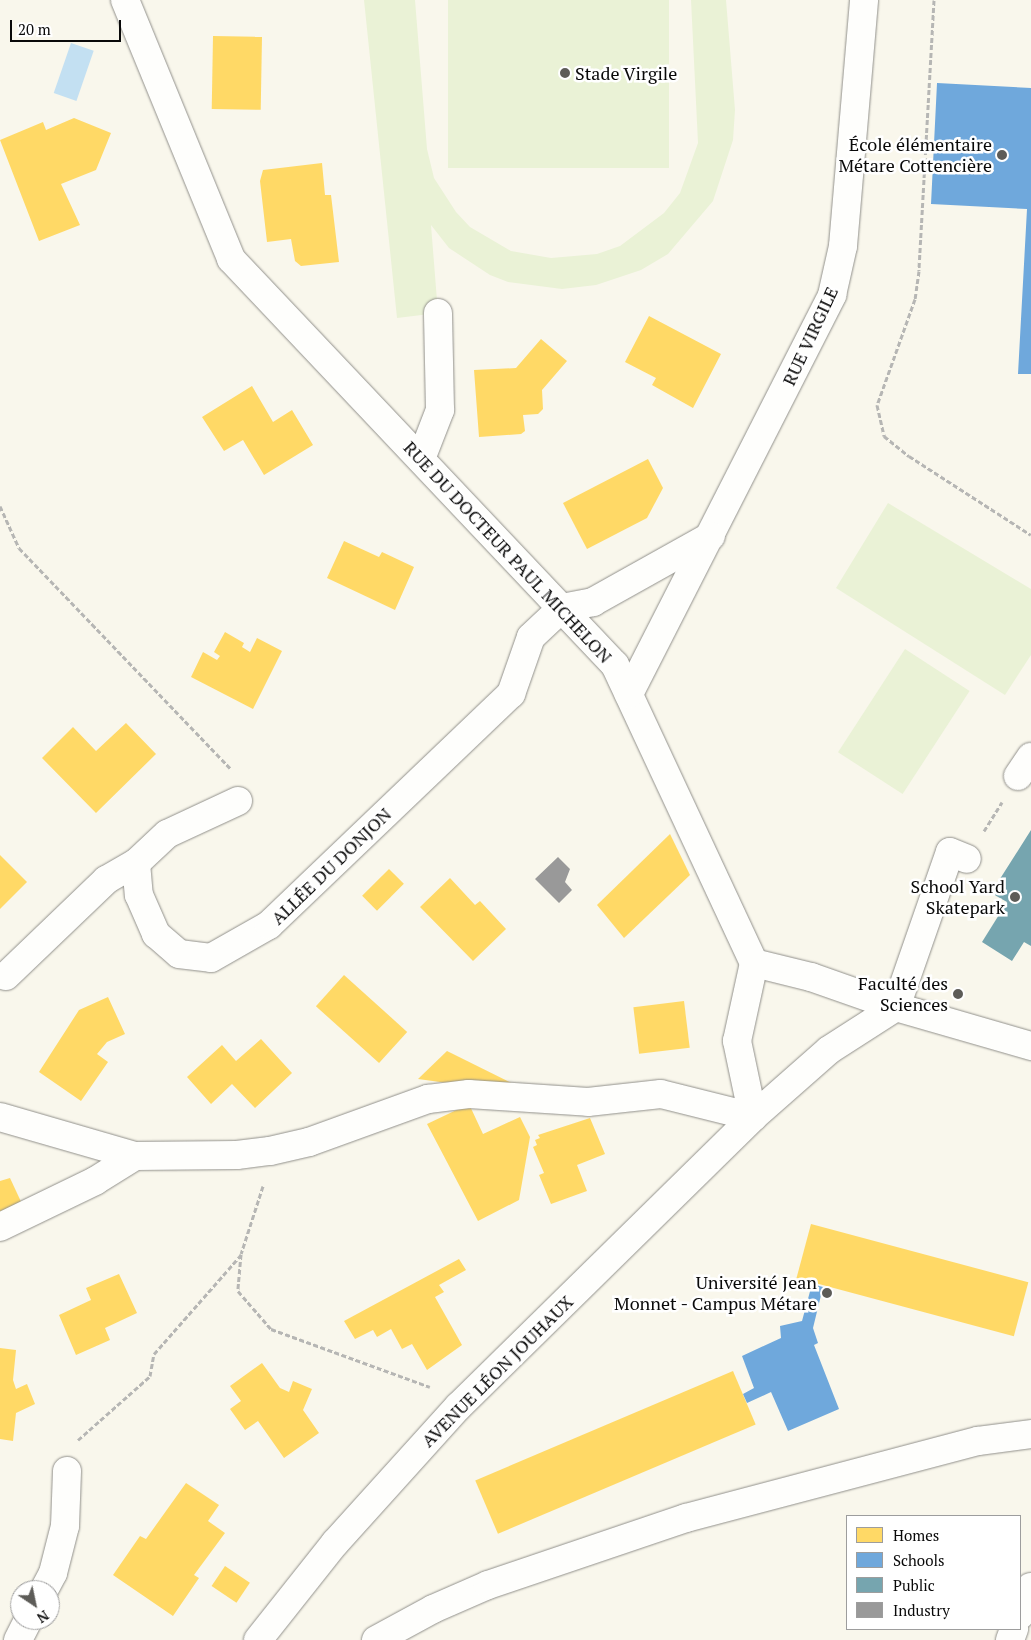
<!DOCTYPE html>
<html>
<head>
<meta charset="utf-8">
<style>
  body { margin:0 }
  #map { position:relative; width:1031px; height:1640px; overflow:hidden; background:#f9f7ec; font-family:"PT Serif",serif }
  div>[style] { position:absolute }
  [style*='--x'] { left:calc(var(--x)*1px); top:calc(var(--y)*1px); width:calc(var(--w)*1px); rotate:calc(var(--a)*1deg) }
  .pitch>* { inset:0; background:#eaf2d6; transform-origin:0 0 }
  .water>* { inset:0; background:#c3e0f2; transform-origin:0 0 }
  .homes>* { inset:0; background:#ffd966; transform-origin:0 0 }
  .schools>* { inset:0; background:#6fa8dc }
  .public>* { inset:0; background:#76a5af }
  .industry>* { inset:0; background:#999 }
  .path>* { height:3px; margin-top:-1.5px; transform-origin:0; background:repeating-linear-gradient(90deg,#b6b6b4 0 5px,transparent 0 7.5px) }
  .roads { filter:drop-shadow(0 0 1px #91908b) drop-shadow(0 0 1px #91908b) }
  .minor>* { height:28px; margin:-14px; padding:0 14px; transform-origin:14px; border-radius:14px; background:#fefefc }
  .dots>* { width:14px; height:14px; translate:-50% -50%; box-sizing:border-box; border:2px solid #fff; border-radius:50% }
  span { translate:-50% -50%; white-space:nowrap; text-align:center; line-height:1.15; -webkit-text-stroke:5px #fff; paint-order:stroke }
  .poi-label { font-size:18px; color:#090909 }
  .left { translate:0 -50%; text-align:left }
  .right { translate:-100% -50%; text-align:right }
  .street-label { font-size:18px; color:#090909 }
  .legend { position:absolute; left:846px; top:1515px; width:175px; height:115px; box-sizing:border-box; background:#fff; border:1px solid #9d9d9d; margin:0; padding:6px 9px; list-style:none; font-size:15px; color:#090909 }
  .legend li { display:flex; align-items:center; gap:10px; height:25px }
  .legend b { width:25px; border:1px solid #9d9d9d }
  .north { position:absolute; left:10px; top:1580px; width:50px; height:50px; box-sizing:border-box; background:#fff; border:1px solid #9d9d9d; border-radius:50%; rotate:146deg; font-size:14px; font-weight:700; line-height:20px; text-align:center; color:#090909 }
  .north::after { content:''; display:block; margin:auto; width:18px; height:22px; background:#5d5c58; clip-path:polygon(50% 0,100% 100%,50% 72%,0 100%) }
  .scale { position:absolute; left:10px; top:20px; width:111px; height:22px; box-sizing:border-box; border:2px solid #090909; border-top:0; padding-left:6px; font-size:15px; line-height:18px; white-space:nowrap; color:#090909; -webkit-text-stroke:4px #fff; paint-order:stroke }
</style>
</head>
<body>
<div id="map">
  <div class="pitch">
    <i style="clip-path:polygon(364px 0,415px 0,427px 149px,434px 178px,456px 212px,470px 227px,511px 251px,551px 258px,597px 254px,620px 246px,664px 213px,680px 193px,698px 143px,691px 0,726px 0,735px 110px,733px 140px,713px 201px,668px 254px,641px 270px,596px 285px,562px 289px,508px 282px,490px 275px,449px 248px,431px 225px,438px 313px,397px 318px)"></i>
    <i style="left:448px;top:0;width:221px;height:168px"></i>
    <i style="clip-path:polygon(888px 503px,1031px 589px,1031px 655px,1005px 695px,836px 588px)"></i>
    <i style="left:905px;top:649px;width:77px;height:123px;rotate:33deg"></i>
  </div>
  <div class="water">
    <i style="left:71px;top:43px;width:24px;height:53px;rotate:19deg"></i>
  </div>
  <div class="homes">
    <i style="left:213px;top:36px;width:49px;height:73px;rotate:1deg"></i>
    <i style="clip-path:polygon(74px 118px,111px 133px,96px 170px,61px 184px,80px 225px,39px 241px,0 140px,43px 122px,46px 130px)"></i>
    <i style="clip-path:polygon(322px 163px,325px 195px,331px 195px,339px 262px,301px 266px,295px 261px,291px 239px,267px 242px,260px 181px,263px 170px)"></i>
    <i style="clip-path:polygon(649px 316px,721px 354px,693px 408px,652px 385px,656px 378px,625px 362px)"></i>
    <i style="clip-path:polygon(541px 339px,567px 361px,542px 390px,543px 409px,538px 414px,523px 415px,525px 431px,521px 434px,479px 437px,474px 370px,516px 368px)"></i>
    <i style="clip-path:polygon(252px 386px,273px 422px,292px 410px,313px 445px,264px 475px,243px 440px,224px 451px,202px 417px)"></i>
    <i style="clip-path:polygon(648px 459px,663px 488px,647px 518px,587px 549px,563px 503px)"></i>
    <i style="clip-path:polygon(344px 541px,379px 557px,382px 552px,414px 567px,395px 610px,327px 578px)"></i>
    <i style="clip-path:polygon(225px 632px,244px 643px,242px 647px,250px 652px,257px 638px,282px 651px,253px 709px,191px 677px,203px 652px,217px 660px,220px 656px,214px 652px)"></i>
    <i style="clip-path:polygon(126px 723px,156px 754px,96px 813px,42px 758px,73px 727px,96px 751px)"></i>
    <i style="clip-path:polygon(670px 834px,690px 875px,624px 938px,597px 905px)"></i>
    <i style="clip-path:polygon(0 855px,27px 882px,0 909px)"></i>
    <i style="left:389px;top:869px;width:21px;height:38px;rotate:45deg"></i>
    <i style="clip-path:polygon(450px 878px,475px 905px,480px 901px,506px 929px,473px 961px,420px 907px)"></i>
    <i style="left:344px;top:975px;width:85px;height:42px;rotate:42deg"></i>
    <i style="clip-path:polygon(108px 997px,125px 1034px,107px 1042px,97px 1054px,108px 1062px,81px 1101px,39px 1072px,79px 1010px)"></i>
    <i style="left:684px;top:1001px;width:47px;height:51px;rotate:83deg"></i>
    <i style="clip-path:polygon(261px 1039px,292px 1073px,255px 1108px,232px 1084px,211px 1104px,187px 1077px,222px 1045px,236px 1061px)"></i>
    <i style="clip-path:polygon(447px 1051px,536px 1095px,418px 1079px)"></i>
    <i style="clip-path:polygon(469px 1104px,483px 1134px,520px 1117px,530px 1137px,519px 1200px,478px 1221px,427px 1124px)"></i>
    <i style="clip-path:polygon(590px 1118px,605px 1154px,577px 1165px,587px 1191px,551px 1204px,539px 1175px,544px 1173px,533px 1147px,537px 1145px,535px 1140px,540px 1138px,538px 1135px)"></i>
    <i style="clip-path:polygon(10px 1178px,23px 1206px,0 1217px,0 1181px)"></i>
    <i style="left:811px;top:1224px;width:225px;height:56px;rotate:15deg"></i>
    <i style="clip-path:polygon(459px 1259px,466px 1270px,439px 1285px,444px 1292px,435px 1297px,462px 1345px,427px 1370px,412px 1344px,402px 1349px,391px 1329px,377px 1337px,373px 1330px,355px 1339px,344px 1321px)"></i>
    <i style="clip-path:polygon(119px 1274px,137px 1313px,105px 1328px,110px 1340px,76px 1355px,59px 1315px,91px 1300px,86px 1288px)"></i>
    <i style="clip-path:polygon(0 1348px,16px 1350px,13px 1380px,16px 1389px,27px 1384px,35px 1404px,16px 1413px,13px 1441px,0 1439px)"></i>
    <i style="clip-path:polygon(262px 1363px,280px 1388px,289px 1392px,293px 1381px,312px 1389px,303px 1410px,319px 1433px,284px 1458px,258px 1421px,245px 1430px,230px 1409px,241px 1401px,230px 1386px)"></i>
    <i style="left:733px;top:1371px;width:58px;height:280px;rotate:67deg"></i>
    <i style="clip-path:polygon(186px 1483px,219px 1505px,208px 1521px,225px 1533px,194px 1575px,199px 1578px,173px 1616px,113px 1575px,140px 1536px,146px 1539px)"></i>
    <i style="left:225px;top:1566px;width:30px;height:24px;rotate:34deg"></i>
  </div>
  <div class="schools">
    <i style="clip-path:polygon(937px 83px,1031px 88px,1031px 374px,1018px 374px,1027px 209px,931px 204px)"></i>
    <i style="clip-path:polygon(812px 1284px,823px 1287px,813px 1328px,818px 1343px,814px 1345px,839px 1409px,788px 1431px,771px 1392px,747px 1403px,743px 1394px,754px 1388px,742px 1356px,781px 1338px,780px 1326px,802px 1321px)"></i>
  </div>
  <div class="public">
    <i style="clip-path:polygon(1031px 830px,1031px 946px,1024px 942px,1012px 961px,982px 942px,1007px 902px,991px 893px)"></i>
  </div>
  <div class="industry">
    <i style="clip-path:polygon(558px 857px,570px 869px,565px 882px,572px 890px,559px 903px,535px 879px)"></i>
  </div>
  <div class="path">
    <i style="--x:934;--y:0;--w:271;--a:93.2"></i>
    <i style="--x:919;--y:271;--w:28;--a:98"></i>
    <i style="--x:915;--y:299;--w:113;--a:109.7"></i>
    <i style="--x:877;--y:405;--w:32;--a:77"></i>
    <i style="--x:884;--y:436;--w:32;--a:39"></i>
    <i style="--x:909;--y:456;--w:145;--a:32.9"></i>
    <i style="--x:0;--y:506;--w:46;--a:65.7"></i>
    <i style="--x:19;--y:548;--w:305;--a:46.2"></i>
    <i style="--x:984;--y:831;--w:34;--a:-58"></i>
    <i style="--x:263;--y:1186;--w:71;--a:107.9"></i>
    <i style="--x:241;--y:1254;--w:37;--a:95"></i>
    <i style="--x:238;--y:1291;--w:50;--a:49"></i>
    <i style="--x:271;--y:1329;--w:169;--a:20"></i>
    <i style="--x:78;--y:1440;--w:96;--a:-41.6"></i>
    <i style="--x:150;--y:1376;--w:22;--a:-80"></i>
    <i style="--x:154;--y:1354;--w:132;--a:-48.7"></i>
  </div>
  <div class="roads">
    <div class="minor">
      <i style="--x:125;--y:0;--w:280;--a:67.7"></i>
      <i style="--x:231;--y:259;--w:559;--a:46.6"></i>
      <i style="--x:615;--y:665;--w:329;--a:65"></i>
      <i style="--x:421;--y:459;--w:53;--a:-68.8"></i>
      <i style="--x:440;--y:410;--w:97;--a:-91.2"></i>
      <i style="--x:629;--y:694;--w:448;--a:-63"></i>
      <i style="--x:832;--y:295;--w:50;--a:-77.3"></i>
      <i style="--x:843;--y:246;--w:247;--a:-85.1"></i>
      <i style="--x:1018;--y:776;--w:23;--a:-56"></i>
      <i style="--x:238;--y:801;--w:78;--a:155.1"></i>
      <i style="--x:167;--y:834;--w:42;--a:136.9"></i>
      <i style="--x:136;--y:863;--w:32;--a:85"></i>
      <i style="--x:139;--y:895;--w:43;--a:66.4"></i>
      <i style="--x:156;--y:934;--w:30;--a:41"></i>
      <i style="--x:179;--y:954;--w:32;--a:7"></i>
      <i style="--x:211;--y:958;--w:67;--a:-29.6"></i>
      <i style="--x:269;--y:925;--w:335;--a:-43.7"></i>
      <i style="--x:511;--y:694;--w:60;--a:-70.7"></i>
      <i style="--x:531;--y:637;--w:42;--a:-43.1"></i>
      <i style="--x:562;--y:608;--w:32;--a:-11"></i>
      <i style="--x:593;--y:602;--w:135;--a:-29.2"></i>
      <i style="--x:754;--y:963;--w:59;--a:13.8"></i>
      <i style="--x:811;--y:977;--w:90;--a:19.4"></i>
      <i style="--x:896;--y:1007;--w:141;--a:16.1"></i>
      <i style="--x:6;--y:976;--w:139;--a:-43.8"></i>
      <i style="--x:106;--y:880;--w:34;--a:-30"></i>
      <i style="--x:896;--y:1007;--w:164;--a:-70.8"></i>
      <i style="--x:950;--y:852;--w:18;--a:22"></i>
      <i style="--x:0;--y:1117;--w:141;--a:16.1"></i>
      <i style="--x:0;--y:1227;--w:106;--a:-25.8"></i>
      <i style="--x:95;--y:1181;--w:47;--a:-32"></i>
      <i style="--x:135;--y:1156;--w:102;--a:-0.6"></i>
      <i style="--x:237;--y:1155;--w:33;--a:-7"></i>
      <i style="--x:270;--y:1151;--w:40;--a:-13"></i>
      <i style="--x:309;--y:1142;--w:127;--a:-19.9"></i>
      <i style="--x:428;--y:1099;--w:41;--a:-7"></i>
      <i style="--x:469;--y:1094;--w:119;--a:3.8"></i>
      <i style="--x:588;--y:1102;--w:73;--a:-6.3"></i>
      <i style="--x:661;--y:1094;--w:95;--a:14"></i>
      <i style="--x:753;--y:1117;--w:78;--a:-101.9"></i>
      <i style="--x:737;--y:1041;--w:80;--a:-77.7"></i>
      <i style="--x:44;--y:1590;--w:19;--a:-62"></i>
      <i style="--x:53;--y:1573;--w:49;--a:-75.7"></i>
      <i style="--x:65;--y:1526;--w:55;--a:-87.9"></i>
      <i style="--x:1020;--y:1615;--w:30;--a:-69"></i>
      <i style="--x:18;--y:1640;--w:22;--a:-63"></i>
      <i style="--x:258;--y:1640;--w:124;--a:-51.6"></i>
      <i style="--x:335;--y:1543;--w:185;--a:-47.9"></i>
      <i style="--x:459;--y:1406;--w:412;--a:-44.5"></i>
      <i style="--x:753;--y:1117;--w:101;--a:-41.4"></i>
      <i style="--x:829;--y:1050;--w:80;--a:-32.7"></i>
      <i style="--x:376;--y:1640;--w:65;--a:-28.5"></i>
      <i style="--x:433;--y:1609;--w:60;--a:-23.6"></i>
      <i style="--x:488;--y:1585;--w:209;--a:-18.7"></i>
      <i style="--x:686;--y:1518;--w:302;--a:-14.8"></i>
      <i style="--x:978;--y:1441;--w:53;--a:-7.5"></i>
      <i style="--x:1010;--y:1640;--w:12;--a:-70"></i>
    </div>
  </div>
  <div class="dots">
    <i style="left:565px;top:73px;background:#5d5c58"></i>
    <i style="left:1002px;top:155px;background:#5d5c58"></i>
    <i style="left:1015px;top:897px;background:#5d5c58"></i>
    <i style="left:958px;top:994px;background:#5d5c58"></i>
    <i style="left:827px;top:1293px;background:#5d5c58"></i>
  </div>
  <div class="poi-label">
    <span class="left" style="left:575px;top:73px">Stade Virgile</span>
    <span class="right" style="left:992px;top:155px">École élémentaire<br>Métare Cottencière</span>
    <span class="right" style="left:1005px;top:897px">School Yard<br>Skatepark</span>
    <span class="right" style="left:948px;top:994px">Faculté des<br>Sciences</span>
    <span class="right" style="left:817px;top:1293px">Université Jean<br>Monnet - Campus Métare</span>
  </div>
  <div class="street-label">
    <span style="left:810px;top:336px;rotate:-65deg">RUE VIRGILE</span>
    <span style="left:508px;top:552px;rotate:47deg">RUE DU DOCTEUR PAUL MICHELON</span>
    <span style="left:331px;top:866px;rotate:-44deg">ALLÉE DU DONJON</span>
    <span style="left:497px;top:1371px;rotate:-45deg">AVENUE LÉON JOUHAUX</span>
  </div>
  <ul class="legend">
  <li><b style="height:14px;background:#ffd966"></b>Homes</li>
  <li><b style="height:14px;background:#6fa8dc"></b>Schools</li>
  <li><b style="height:14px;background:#76a5af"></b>Public</li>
  <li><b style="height:14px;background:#999"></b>Industry</li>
  </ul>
  <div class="north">N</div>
  <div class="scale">20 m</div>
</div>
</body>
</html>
